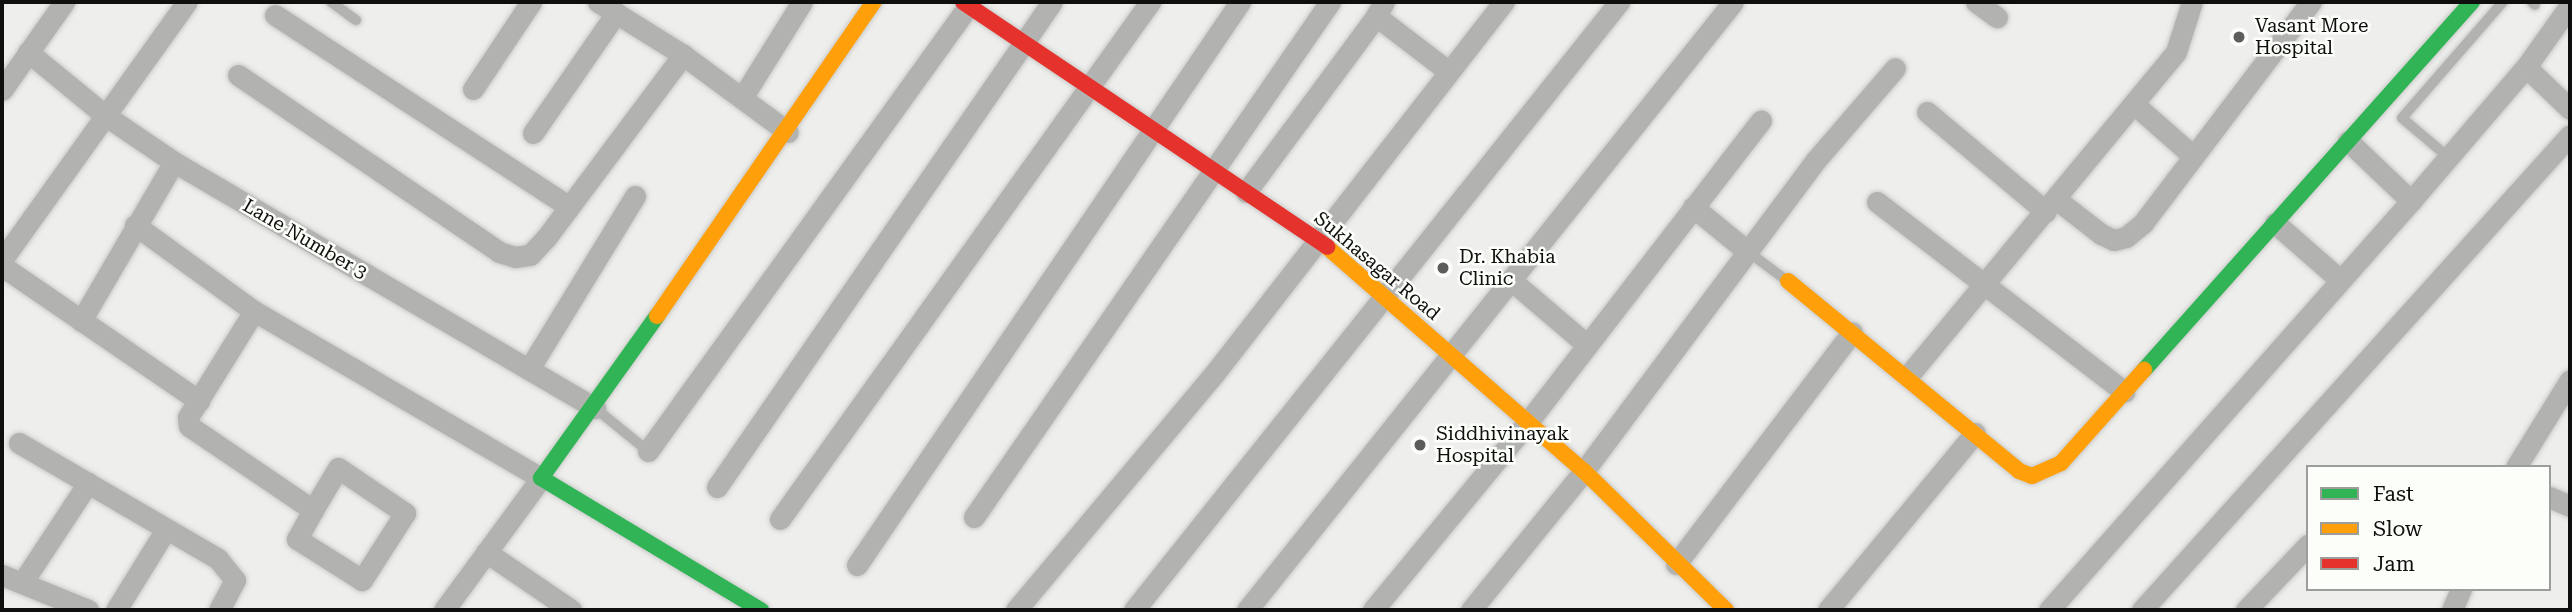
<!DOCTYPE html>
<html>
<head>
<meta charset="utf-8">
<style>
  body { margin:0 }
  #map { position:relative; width:2572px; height:612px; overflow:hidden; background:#eeefec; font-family:"Roboto Serif",serif }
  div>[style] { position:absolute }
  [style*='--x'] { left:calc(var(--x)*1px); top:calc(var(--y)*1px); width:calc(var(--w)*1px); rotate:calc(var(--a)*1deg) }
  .roads { filter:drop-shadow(0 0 2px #cacac9) drop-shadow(0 0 2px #cacac9) }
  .lane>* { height:10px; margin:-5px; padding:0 5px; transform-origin:5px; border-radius:5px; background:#b2b3b1 }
  .street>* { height:21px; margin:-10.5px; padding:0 10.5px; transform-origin:10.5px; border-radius:10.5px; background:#b2b3b1 }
  .fast>* { height:16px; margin:-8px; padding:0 8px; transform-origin:8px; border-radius:8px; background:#30b455 }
  .slow>* { height:16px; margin:-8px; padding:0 8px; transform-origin:8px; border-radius:8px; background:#ff9f0a }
  .jam>* { height:16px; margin:-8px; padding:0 8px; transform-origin:8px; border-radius:8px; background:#e5322d }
  .dots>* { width:19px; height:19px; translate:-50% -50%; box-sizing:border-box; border:4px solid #fcfef9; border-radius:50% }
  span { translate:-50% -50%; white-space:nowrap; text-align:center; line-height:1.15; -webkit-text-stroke:5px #fcfef9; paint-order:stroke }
  .poi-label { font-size:19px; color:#0f0f0d }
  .left { translate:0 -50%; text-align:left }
  .street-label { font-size:19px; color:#0f0f0d }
  .frame { position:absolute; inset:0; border:4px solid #0f0f0d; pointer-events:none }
  .legend { position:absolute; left:2306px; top:465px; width:245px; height:126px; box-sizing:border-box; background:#fcfef9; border:2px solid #9d9e9b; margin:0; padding:9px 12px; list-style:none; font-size:21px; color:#0f0f0d }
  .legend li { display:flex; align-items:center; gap:14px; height:35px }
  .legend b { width:35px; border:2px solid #9d9e9b }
</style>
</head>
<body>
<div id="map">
  <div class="roads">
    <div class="lane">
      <i style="--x:331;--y:2;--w:31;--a:36"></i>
      <i style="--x:2532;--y:2;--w:4;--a:45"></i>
      <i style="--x:2448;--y:157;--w:60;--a:-139.7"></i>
      <i style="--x:2402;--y:118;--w:154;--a:-49"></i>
      <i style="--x:1747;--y:251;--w:49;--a:36.6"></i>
      <i style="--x:595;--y:408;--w:68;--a:39.1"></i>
    </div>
    <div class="street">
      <i style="--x:598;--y:2;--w:100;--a:31.9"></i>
      <i style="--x:683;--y:55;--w:130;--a:36.3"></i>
      <i style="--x:1384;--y:2;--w:16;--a:120"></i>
      <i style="--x:1376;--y:16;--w:91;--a:37.4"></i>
      <i style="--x:1976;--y:2;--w:26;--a:36"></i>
      <i style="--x:275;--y:15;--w:351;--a:33.1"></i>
      <i style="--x:28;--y:52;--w:101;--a:39.4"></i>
      <i style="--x:106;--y:116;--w:82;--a:34.1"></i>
      <i style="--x:174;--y:162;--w:488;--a:30.3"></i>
      <i style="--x:2526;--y:67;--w:61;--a:43.7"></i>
      <i style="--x:238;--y:75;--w:315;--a:34.1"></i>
      <i style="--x:499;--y:252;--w:17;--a:17"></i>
      <i style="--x:515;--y:257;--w:15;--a:-8"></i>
      <i style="--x:530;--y:255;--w:23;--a:-47"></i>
      <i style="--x:546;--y:238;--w:229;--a:-53.2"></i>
      <i style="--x:473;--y:89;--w:105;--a:-56.3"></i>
      <i style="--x:2;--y:90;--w:108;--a:-54.8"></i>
      <i style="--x:742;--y:98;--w:113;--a:-58"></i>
      <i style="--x:2134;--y:104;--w:79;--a:41.4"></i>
      <i style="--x:1927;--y:112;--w:155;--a:40"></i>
      <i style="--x:533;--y:133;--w:146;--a:-55.3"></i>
      <i style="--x:2348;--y:141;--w:87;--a:43.6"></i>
      <i style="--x:1246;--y:192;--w:219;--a:-53.5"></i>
      <i style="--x:2057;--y:200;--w:56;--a:37.7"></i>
      <i style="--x:2101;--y:234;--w:14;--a:25"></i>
      <i style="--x:2114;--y:240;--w:12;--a:-14"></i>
      <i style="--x:2126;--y:237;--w:22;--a:-39"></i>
      <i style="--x:2143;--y:223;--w:278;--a:-52.8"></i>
      <i style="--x:1877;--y:202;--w:312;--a:37.5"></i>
      <i style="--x:1693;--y:207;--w:70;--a:39.2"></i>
      <i style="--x:2275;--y:223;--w:86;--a:41.2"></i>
      <i style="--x:135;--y:225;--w:147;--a:35.9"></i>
      <i style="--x:254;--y:311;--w:332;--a:30.2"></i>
      <i style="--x:541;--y:478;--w:164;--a:126.3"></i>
      <i style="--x:2;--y:260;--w:317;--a:-54.4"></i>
      <i style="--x:2;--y:266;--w:239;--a:34.4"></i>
      <i style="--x:1511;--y:280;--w:100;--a:40.5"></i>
      <i style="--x:254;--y:311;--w:125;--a:121.9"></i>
      <i style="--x:188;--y:417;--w:9;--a:84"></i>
      <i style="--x:189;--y:426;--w:150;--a:34.1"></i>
      <i style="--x:313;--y:510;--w:49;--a:-59.2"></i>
      <i style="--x:338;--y:468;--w:81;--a:33.9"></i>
      <i style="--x:405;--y:513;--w:80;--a:122.7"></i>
      <i style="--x:362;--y:580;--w:77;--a:-147.8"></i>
      <i style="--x:297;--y:539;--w:33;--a:-61"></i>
      <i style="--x:81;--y:321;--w:184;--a:-59.7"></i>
      <i style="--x:529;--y:369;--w:203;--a:-58.5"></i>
      <i style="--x:1908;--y:376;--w:420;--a:-50.4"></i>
      <i style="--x:2176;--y:52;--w:52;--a:-72.3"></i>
      <i style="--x:19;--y:443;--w:230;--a:30.2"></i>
      <i style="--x:218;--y:559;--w:27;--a:51"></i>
      <i style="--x:235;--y:580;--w:34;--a:118"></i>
      <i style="--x:648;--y:451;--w:550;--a:-54.26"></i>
      <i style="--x:2516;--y:467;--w:102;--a:-58.2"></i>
      <i style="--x:717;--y:487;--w:589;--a:-55.37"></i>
      <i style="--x:2549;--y:497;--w:23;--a:23"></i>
      <i style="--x:974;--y:517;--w:626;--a:-55.35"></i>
      <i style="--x:780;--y:519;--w:636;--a:-54.41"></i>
      <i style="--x:486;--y:552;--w:103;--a:34.3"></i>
      <i style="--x:1676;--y:564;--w:291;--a:-52.8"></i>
      <i style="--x:857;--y:565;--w:681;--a:-55.77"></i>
      <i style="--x:2;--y:575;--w:93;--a:22.1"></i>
      <i style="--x:22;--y:583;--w:120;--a:-56.6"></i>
      <i style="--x:116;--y:610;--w:95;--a:-58.3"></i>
      <i style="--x:1016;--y:610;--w:308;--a:-50"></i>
      <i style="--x:1214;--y:374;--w:472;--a:-52.1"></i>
      <i style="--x:1134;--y:610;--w:778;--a:-51.42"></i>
      <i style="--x:1247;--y:610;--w:778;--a:-51.36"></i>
      <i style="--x:1373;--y:610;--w:244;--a:-50.5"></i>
      <i style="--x:1528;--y:422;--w:381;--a:-52.3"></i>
      <i style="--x:1471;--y:610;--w:179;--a:-50.9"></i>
      <i style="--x:1584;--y:471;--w:388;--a:-53.3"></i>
      <i style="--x:1816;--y:160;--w:121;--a:-49.3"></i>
      <i style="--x:1828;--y:610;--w:230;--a:-50.3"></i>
      <i style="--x:2049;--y:610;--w:546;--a:-48.49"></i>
      <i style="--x:2411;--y:201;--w:177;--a:-49.4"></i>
      <i style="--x:2526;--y:67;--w:76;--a:-54.6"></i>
      <i style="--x:2142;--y:610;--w:639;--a:-47.98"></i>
      <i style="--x:2246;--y:610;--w:90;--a:-46.4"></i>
      <i style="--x:2452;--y:610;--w:23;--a:-67"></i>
    </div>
    <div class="fast">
      <i style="--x:657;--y:316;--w:199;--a:125.6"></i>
      <i style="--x:541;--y:478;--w:257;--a:31"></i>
      <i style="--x:2144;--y:370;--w:493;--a:-48.3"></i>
    </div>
    <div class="slow">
      <i style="--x:1327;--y:247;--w:341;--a:41.1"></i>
      <i style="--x:1584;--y:471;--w:199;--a:44.4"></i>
      <i style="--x:1788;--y:281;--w:299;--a:39.4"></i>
      <i style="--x:2019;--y:471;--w:14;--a:21"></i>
      <i style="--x:2032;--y:476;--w:32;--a:-24"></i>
      <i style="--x:2061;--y:463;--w:125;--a:-48.3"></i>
      <i style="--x:657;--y:316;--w:382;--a:-55.4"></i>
    </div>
    <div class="jam">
      <i style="--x:963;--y:2;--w:439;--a:33.9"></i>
    </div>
  </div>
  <div class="dots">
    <i style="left:2239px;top:37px;background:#5d5d5b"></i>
    <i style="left:1443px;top:268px;background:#5d5d5b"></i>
    <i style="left:1420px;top:445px;background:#5d5d5b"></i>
  </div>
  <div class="poi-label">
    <span class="left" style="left:2255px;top:37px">Vasant More<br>Hospital</span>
    <span class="left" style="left:1459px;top:268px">Dr. Khabia<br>Clinic</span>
    <span class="left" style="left:1436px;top:445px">Siddhivinayak<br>Hospital</span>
  </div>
  <div class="street-label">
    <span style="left:305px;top:239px;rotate:30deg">Lane Number 3</span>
    <span style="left:1377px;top:266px;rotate:40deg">Sukhasagar Road</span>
  </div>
  <div class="frame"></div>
  <ul class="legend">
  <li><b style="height:9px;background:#30b455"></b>Fast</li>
  <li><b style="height:9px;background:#ff9f0a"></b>Slow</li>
  <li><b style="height:9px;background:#e5322d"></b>Jam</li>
  </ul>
</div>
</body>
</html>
